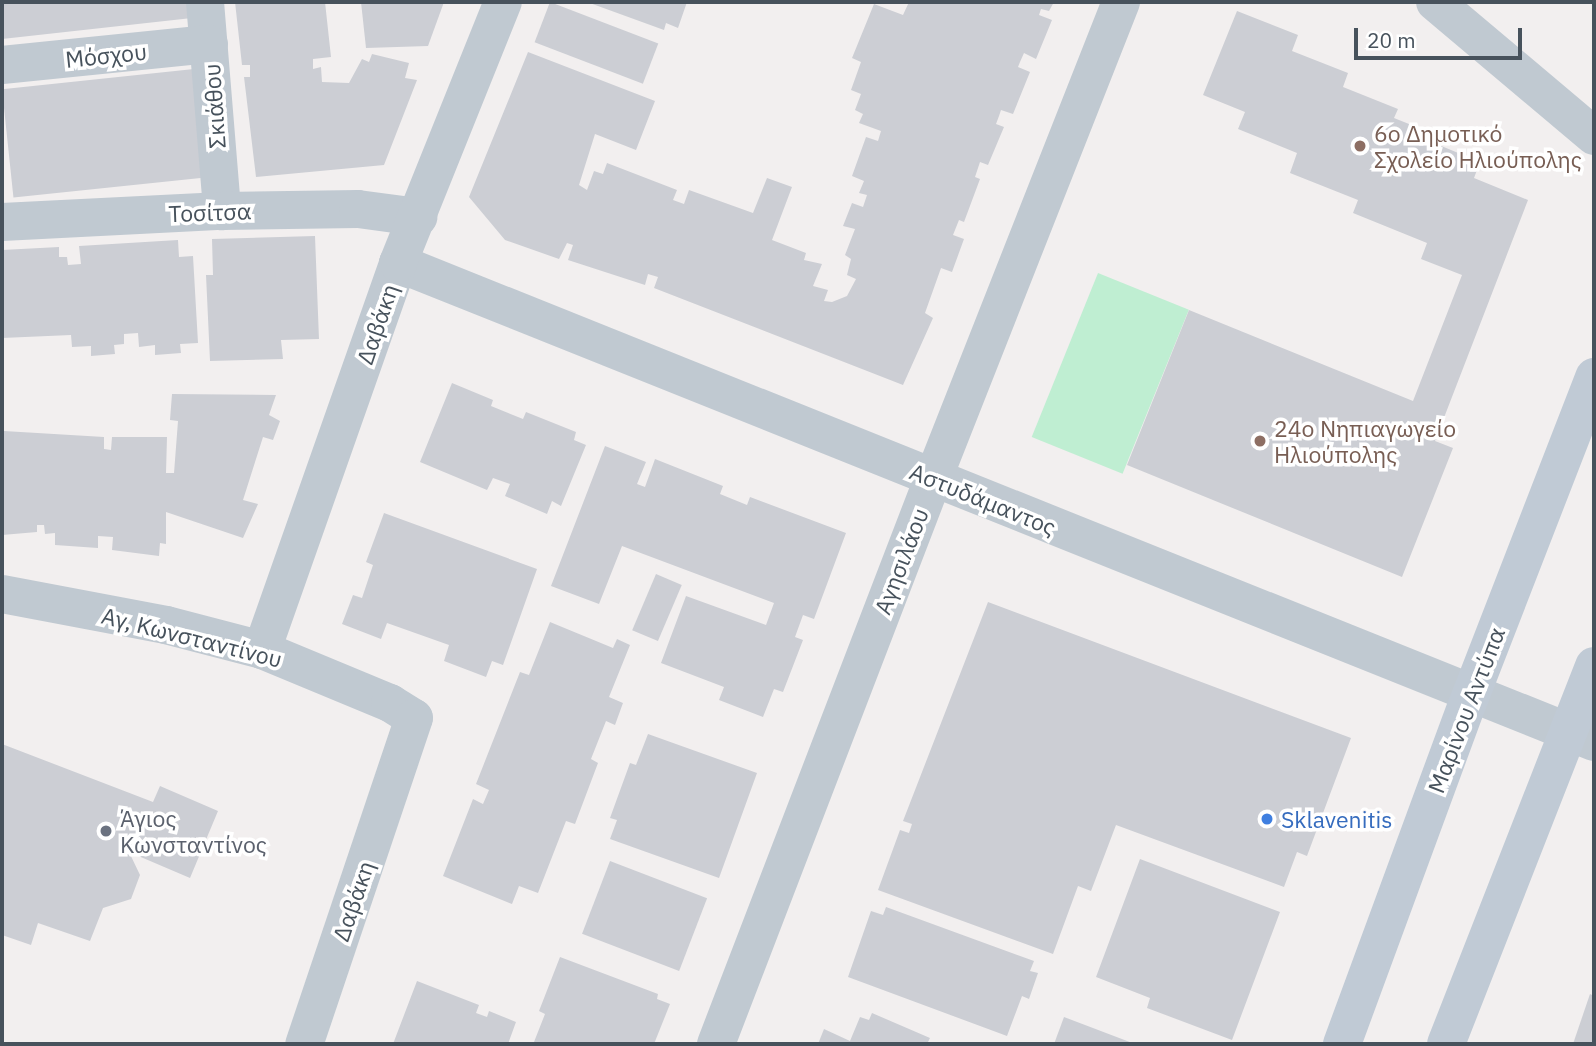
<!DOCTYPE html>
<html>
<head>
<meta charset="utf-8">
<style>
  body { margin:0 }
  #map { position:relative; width:1596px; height:1046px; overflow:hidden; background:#f2efef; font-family:"IBM Plex Sans",sans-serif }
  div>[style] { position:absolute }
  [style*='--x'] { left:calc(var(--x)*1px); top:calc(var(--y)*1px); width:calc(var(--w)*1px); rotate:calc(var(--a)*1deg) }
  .green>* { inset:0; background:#bfeed2; transform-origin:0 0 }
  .building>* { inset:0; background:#ccced4; transform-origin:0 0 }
  .street>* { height:38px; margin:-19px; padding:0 19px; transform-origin:19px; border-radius:19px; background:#c0c9d1 }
  .secondary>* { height:38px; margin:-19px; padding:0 19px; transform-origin:19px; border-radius:19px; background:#c0cad5 }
  .dots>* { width:19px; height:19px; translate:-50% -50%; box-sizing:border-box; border:4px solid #fff; border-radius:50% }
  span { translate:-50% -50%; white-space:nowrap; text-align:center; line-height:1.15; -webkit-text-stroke:7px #fff; paint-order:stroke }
  .street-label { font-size:23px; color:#47525c }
  .education-label { font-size:23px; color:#785e54 }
  .left { translate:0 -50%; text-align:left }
  .worship-label { font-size:23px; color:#5b616d }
  .shop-label { font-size:23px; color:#366cbe }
  .frame { position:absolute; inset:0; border:4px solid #47525c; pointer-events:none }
  .scale { position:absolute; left:1354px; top:28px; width:168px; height:32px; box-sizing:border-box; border:4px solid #47525c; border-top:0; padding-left:9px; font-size:21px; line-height:24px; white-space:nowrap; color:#47525c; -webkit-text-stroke:5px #fff; paint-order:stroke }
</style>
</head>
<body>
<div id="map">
  <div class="green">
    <i style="left:1098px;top:273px;width:98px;height:177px;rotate:22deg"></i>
  </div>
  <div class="building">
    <i style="clip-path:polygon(2px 2px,190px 2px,192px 18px,2px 39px)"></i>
    <i style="clip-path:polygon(235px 2px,325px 2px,331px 57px,313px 59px,313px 69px,321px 67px,322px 82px,349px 83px,362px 59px,369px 62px,372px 54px,409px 63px,405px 78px,417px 80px,384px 165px,256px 177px,244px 77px,250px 77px,250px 65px,242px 65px)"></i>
    <i style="clip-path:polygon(361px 2px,444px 2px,428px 46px,366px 48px)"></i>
    <i style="left:550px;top:2px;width:116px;height:43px;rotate:21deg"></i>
    <i style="clip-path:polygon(587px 2px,687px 2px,678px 28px,666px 23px,664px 30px)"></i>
    <i style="clip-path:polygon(909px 2px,1054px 2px,1049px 11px,1041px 9px,1039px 15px,1052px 20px,1036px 59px,1024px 53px,1020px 62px,1018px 67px,1030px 72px,1013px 114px,1001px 110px,999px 116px,996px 124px,1004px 127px,988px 165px,980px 162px,975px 177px,980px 179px,964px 222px,959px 220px,953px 235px,964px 239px,952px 272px,941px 268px,925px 313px,933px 318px,903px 385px,654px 288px,658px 277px,648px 274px,645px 285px,568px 260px,573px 245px,567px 243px,559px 259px,505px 240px,469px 197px,528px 52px,655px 101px,636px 150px,595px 134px,579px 185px,587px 190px,594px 171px,603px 174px,607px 163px,677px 190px,673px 200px,684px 204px,689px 190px,753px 213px,767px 178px,792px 187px,772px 240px,806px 253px,804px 260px,822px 264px,813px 286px,828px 290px,824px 301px,832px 302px,847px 296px,856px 279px,847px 275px,851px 259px,845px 255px,855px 229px,843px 226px,852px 203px,863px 207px,867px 195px,859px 193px,864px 181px,852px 176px,866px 137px,878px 141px,881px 131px,859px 123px,863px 114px,855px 110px,861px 94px,851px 90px,861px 62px,852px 58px,874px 4px,903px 15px)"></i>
    <i style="clip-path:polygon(1237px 11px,1298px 35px,1292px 51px,1348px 73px,1343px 87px,1398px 109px,1394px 118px,1424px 130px,1422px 138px,1480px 162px,1474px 178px,1528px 200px,1435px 441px,1453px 448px,1402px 577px,1127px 465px,1189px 310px,1413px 401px,1462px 275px,1421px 259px,1427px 243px,1353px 213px,1358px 200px,1290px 173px,1297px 153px,1238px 129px,1245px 112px,1203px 95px)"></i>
    <i style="left:194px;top:69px;width:109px;height:193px;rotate:84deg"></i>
    <i style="clip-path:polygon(315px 236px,319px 339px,281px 340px,283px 359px,210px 361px,206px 275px,213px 275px,212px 239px)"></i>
    <i style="clip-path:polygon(178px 240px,179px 257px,193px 256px,198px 343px,180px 344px,181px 353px,155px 355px,155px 345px,139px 347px,138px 333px,124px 334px,124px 344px,114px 345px,115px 354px,91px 356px,91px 346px,72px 347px,71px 335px,2px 338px,2px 250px,59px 247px,59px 257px,67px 257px,68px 265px,81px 264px,79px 246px)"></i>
    <i style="clip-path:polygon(452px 383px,493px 400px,491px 406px,523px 419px,526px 412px,576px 432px,574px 440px,586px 445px,561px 506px,552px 501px,547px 514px,505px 496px,510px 484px,493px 478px,487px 490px,420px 462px)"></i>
    <i style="clip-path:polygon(172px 394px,276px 395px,269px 415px,280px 421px,273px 440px,263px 437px,243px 500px,258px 504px,243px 538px,166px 512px,166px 544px,160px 543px,159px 556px,112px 550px,113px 537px,98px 536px,98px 548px,55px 545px,55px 533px,45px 534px,44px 525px,37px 525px,37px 532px,2px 535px,4px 431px,104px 437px,104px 449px,111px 450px,112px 437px,167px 437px,166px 473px,174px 473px,178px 421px,170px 420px)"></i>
    <i style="clip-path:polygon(605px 446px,646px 462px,637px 484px,645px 487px,655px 459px,723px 486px,720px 494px,747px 505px,750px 497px,846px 533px,814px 619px,803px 615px,795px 637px,803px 640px,783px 692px,774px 689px,763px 717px,719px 700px,724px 687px,661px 663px,686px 596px,766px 625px,774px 603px,622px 546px,599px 604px,551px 586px)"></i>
    <i style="clip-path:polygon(384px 513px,537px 569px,503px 665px,492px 661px,486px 677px,444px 661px,449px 645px,387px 623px,381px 639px,342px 624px,353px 595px,362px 598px,373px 565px,366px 562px)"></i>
    <i style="left:656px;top:574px;width:28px;height:61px;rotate:23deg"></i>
    <i style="clip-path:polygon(988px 602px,1351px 738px,1307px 856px,1297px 852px,1284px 887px,1116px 825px,1091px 891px,1078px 886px,1053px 954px,878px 890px,900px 830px,909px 833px,912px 824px,903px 821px)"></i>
    <i style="clip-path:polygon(550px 622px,613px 648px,617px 639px,630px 645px,609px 697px,623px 703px,615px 725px,606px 721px,591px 759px,598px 763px,575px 824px,566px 821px,538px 893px,519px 886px,512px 904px,443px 876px,473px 799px,483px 804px,489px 790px,476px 784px,520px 672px,529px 675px)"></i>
    <i style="clip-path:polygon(648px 734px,757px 773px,719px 878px,610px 839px,617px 820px,610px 818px,630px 763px,636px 765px)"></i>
    <i style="clip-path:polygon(2px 744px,153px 802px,160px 786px,218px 811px,190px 878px,129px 852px,140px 875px,131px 899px,103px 908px,90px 941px,38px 923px,31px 945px,2px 935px)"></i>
    <i style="clip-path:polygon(1140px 859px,1280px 912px,1232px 1040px,1147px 1008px,1150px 998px,1096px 977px)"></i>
    <i style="left:610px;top:861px;width:104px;height:78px;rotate:21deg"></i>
    <i style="clip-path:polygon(886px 907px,1034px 961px,1030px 971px,1038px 973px,1029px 999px,1022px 996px,1007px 1036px,848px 977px,871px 911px,883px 915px)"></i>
    <i style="clip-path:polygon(560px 957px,658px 994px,657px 999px,670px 1004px,654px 1044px,534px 1042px,545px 1014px,539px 1011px)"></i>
    <i style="clip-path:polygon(417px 981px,479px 1005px,476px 1013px,487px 1017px,489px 1011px,516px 1022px,508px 1044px,393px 1044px)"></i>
    <i style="clip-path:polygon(1590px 994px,1594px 996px,1594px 1044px,1573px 1044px)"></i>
    <i style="clip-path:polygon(872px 1013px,930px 1038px,927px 1044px,818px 1044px,824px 1029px,850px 1041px,860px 1017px,869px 1020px)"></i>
    <i style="clip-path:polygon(1064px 1017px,1135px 1044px,1054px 1044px)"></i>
  </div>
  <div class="street">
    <i style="--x:205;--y:2;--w:210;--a:85.3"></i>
    <i style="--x:1435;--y:2;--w:208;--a:40.1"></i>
    <i style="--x:2;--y:65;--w:208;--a:-5.8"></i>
    <i style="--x:2;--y:222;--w:220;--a:-2.9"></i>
    <i style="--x:222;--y:211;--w:136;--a:-0.8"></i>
    <i style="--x:358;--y:209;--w:61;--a:7.6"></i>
    <i style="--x:398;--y:263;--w:1288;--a:21.83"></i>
    <i style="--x:2;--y:594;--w:167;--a:10.7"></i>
    <i style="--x:166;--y:625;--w:99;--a:14.6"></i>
    <i style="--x:262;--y:650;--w:139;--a:22.5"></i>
    <i style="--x:390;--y:703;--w:28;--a:32"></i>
    <i style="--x:414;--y:718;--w:344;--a:108.6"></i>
    <i style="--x:262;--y:650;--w:410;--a:-70.6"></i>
    <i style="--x:398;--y:263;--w:281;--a:-68.1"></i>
    <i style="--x:716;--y:1044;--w:605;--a:-68.99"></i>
    <i style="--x:933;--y:479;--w:513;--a:-68.49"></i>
  </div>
  <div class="secondary">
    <i style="--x:1342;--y:1044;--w:361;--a:-69.8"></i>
    <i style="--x:1467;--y:705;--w:352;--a:-68.8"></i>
    <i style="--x:1446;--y:1044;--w:406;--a:-68.6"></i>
  </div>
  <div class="dots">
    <i style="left:1360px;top:146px;background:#8d6e63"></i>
    <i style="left:1260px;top:441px;background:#8d6e63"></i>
    <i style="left:1267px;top:819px;background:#3f7fe0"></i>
    <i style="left:106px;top:831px;background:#6b7280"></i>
  </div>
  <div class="street-label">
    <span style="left:106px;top:55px;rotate:-6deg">Μόσχου</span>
    <span style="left:214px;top:106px;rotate:-94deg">Σκιάθου</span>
    <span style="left:210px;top:212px;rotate:-2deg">Τοσίτσα</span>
    <span style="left:377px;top:324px;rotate:-71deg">Δαβάκη</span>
    <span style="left:983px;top:499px;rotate:22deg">Αστυδάμαντος</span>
    <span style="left:901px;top:561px;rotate:-69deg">Αγησιλάου</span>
    <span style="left:192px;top:637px;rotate:14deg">Αγ, Κωνσταντίνου</span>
    <span style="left:1466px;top:710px;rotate:-69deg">Μαρίνου Αντύπα</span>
    <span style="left:353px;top:901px;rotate:-71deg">Δαβάκη</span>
  </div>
  <div class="education-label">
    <span class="left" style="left:1374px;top:146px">6ο Δημοτικό<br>Σχολείο Ηλιούπολης</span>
    <span class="left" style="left:1274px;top:441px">24ο Νηπιαγωγείο<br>Ηλιούπολης</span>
  </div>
  <div class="worship-label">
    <span class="left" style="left:120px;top:831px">Άγιος<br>Κωνσταντίνος</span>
  </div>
  <div class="shop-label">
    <span class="left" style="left:1281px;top:819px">Sklavenitis</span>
  </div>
  <div class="frame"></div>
  <div class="scale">20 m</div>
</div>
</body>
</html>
